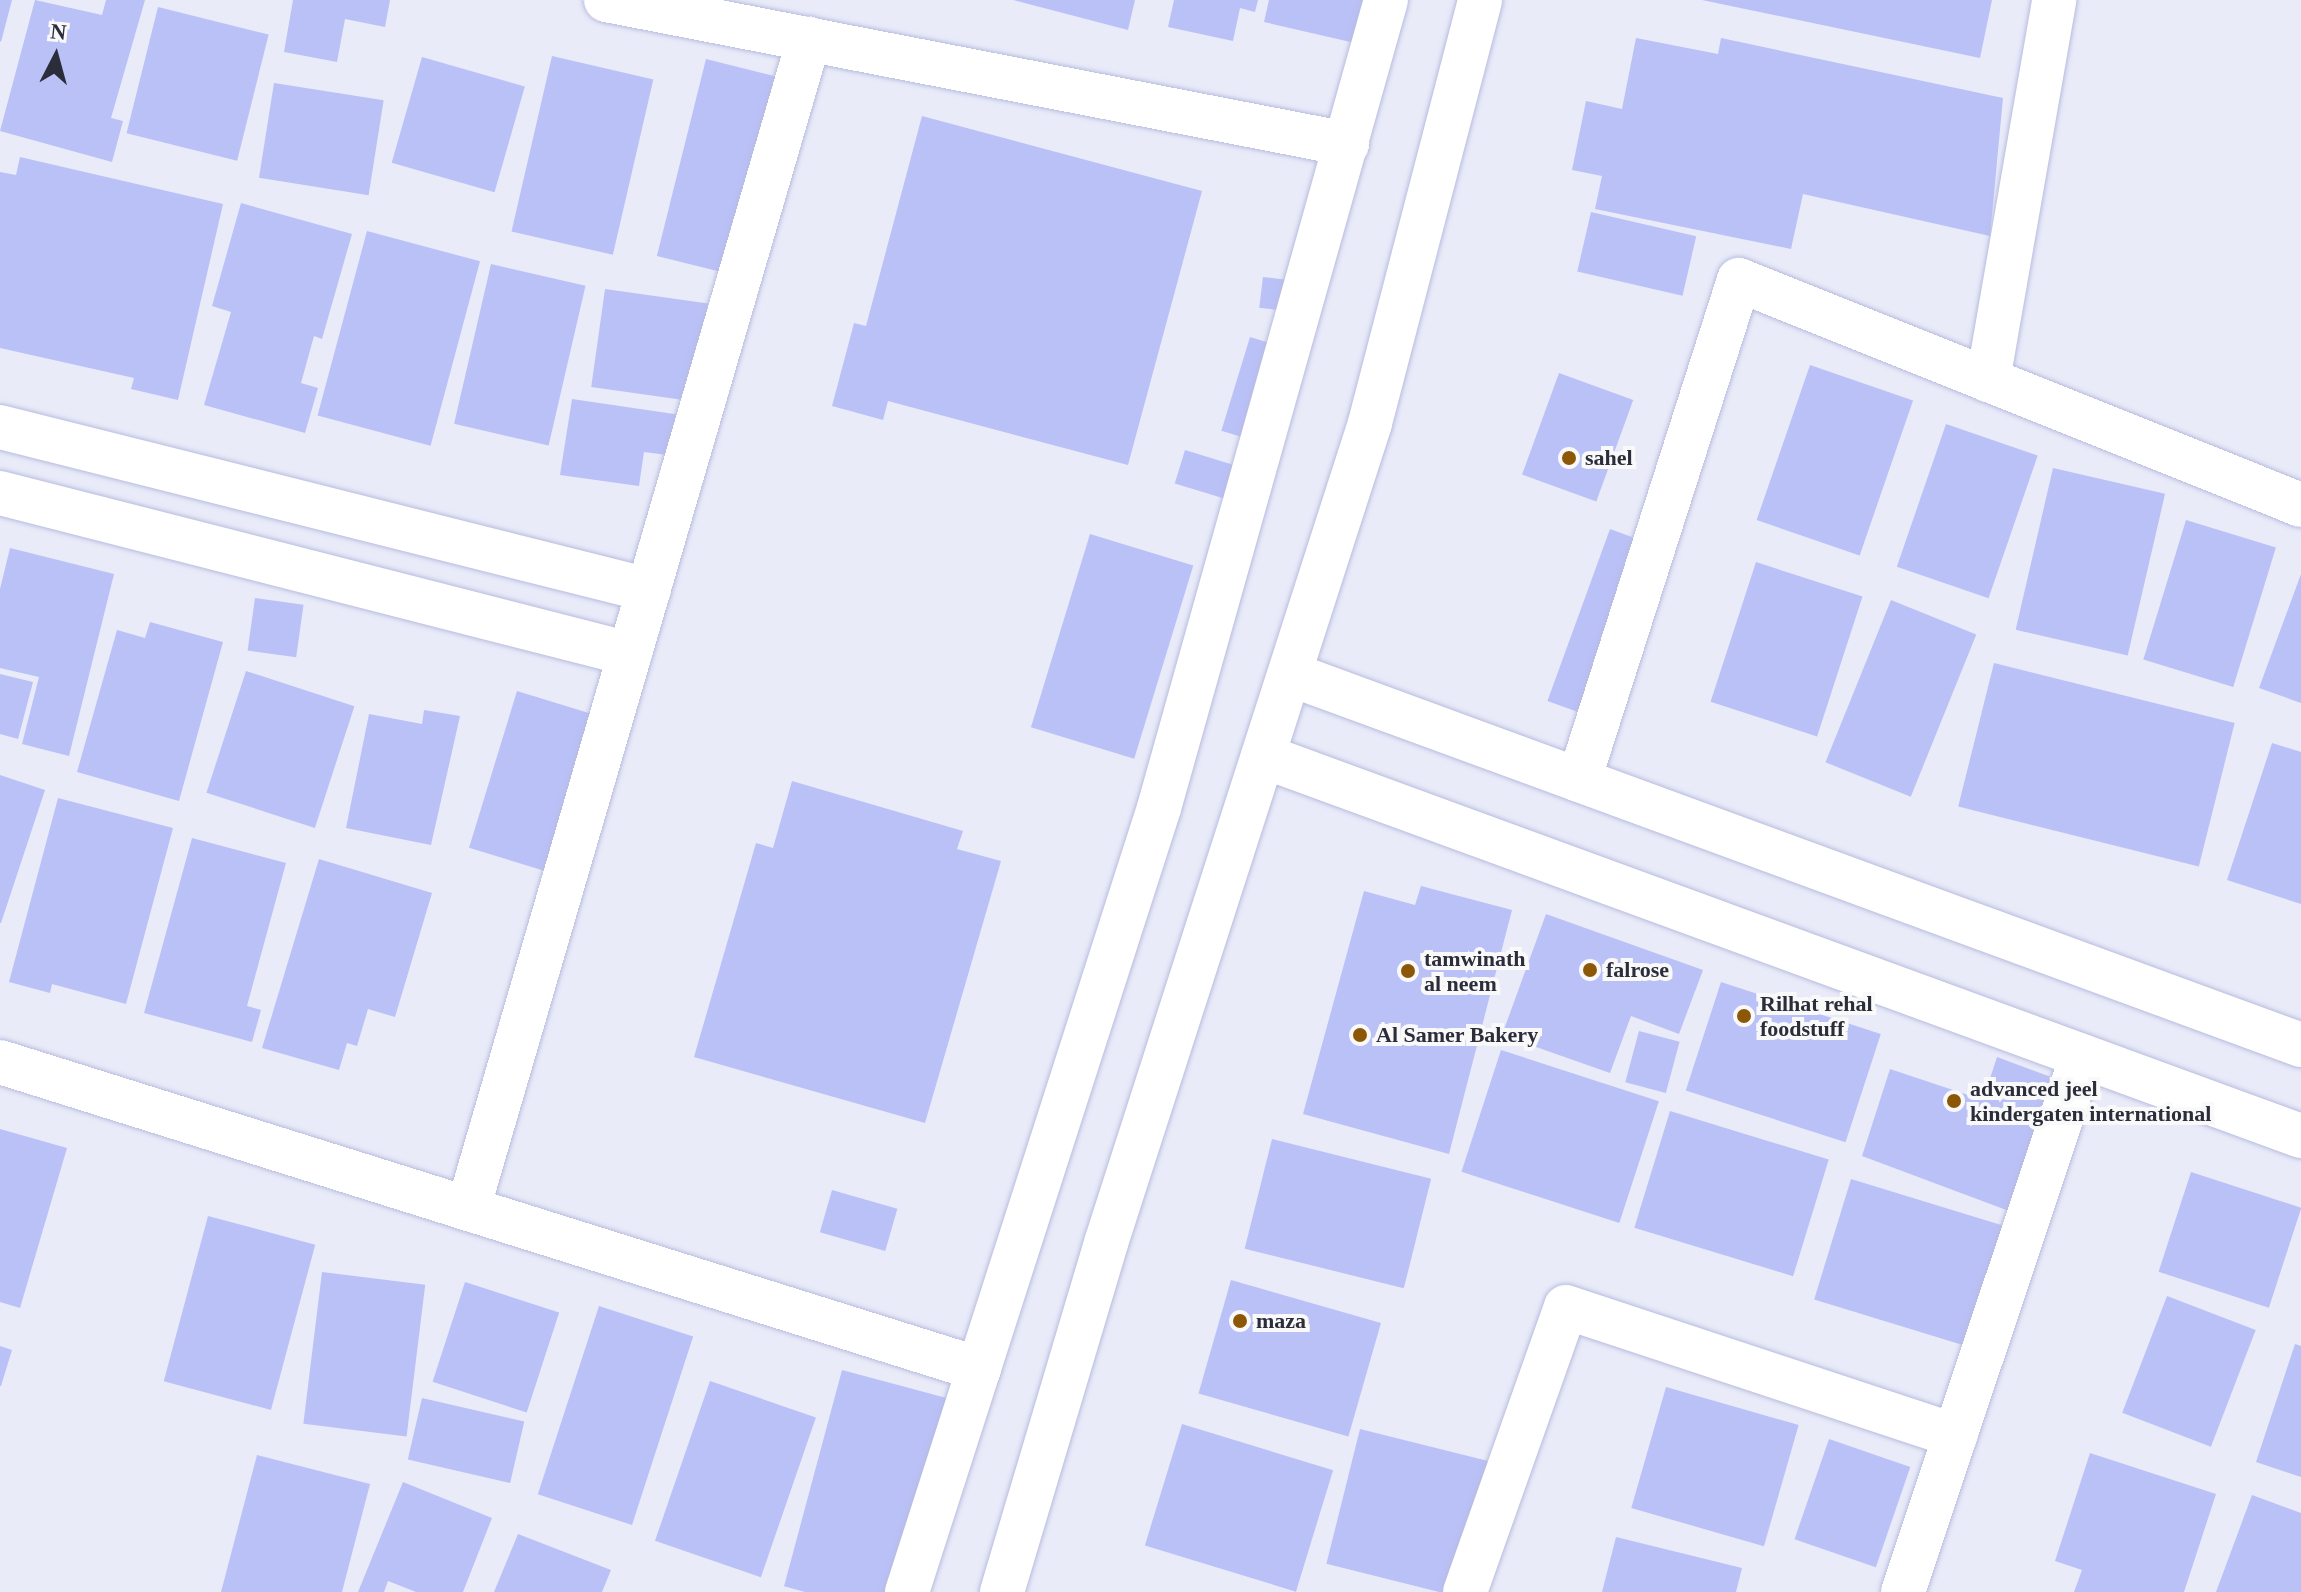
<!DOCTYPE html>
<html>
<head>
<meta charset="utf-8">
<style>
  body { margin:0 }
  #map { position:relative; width:2301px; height:1592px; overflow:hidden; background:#e9ebf9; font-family:"Times New Roman",serif }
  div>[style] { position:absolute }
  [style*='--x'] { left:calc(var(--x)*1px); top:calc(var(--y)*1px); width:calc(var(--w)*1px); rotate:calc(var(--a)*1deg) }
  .building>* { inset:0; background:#bac1f7; transform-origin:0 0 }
  .roads { filter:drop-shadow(0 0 2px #b7bcde) drop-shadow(0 0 2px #b7bcde) }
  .minor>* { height:44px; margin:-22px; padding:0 22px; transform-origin:22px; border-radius:22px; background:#fff }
  .major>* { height:44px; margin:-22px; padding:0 22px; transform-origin:22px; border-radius:22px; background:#fff }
  .dots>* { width:22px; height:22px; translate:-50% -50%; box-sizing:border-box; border:4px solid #f9f9f9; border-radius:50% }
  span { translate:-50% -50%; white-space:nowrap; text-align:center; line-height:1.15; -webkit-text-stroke:8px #f9f9f9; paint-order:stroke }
  .poi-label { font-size:22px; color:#2b2d3a; font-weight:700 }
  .left { translate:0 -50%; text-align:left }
  .north { position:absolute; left:16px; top:16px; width:80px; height:80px; -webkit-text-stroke:6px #f9f9f9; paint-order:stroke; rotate:6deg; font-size:22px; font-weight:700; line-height:32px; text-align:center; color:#2b2d3a }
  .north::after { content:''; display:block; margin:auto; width:28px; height:36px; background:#2b2d3a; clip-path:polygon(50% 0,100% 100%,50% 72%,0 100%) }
</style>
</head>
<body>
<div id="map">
  <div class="building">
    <i style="clip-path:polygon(0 0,12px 0,1px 42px,0 41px)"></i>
    <i style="clip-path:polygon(35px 0,102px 15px,106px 0,145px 0,111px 118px,123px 121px,112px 162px,0 131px)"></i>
    <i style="clip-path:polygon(293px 0,390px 0,385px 27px,345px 19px,337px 62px,284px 52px)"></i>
    <i style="clip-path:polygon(1013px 0,1135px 0,1128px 30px)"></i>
    <i style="clip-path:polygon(1174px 0,1258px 0,1255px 12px,1240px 8px,1233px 41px,1168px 27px)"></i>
    <i style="clip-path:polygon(1269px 0,1379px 0,1368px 46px,1264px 22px)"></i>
    <i style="clip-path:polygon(1702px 0,1992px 0,1980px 58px)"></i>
    <i style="left:158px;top:7px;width:114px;height:130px;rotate:14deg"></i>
    <i style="clip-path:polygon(1636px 38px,1718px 54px,1721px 38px,2003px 98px,1990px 236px,1803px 194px,1791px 249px,1595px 209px,1602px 176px,1572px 170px,1586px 101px,1622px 109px)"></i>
    <i style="left:552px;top:56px;width:104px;height:180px;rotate:13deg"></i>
    <i style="left:422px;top:57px;width:107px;height:110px;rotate:16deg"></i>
    <i style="left:706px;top:59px;width:81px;height:203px;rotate:14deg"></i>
    <i style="left:274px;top:83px;width:111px;height:96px;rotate:9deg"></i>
    <i style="clip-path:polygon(922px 116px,1202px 191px,1128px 465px,888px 401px,883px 420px,832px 406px,854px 323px,866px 326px)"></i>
    <i style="clip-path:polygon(20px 157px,223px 204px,178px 400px,131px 389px,134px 378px,0 348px,0 172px,16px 175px)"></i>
    <i style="clip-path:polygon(241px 203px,352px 234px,322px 339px,314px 336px,301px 383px,318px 388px,305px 433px,204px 405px,231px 312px,212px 306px)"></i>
    <i style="left:1591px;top:212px;width:108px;height:61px;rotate:13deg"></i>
    <i style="left:367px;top:231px;width:117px;height:191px;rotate:15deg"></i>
    <i style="left:491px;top:264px;width:97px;height:164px;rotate:13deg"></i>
    <i style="left:1263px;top:277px;width:35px;height:31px;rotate:7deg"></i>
    <i style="left:605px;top:289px;width:104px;height:99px;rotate:8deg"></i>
    <i style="left:1250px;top:337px;width:34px;height:98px;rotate:17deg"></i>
    <i style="left:1810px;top:365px;width:109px;height:164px;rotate:19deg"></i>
    <i style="left:1559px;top:373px;width:79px;height:108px;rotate:20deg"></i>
    <i style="clip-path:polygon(572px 399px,681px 415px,675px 456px,644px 452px,639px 486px,560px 475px)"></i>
    <i style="left:1946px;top:424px;width:97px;height:151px;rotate:19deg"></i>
    <i style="left:1185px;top:450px;width:62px;height:35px;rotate:17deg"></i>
    <i style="left:2053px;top:468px;width:115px;height:166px;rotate:13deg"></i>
    <i style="left:2186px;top:520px;width:94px;height:146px;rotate:17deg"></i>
    <i style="left:1610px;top:529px;width:37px;height:183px;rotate:20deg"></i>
    <i style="left:1090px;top:534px;width:108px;height:202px;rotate:17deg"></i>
    <i style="clip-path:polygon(10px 548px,114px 574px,69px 756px,22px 744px,39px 677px,0 668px,0 589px)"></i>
    <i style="left:1756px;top:562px;width:112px;height:147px;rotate:18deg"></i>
    <i style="clip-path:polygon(2301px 574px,2301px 703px,2259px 688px)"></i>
    <i style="left:255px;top:598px;width:49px;height:53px;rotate:8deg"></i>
    <i style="left:1891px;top:600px;width:92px;height:175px;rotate:22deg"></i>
    <i style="clip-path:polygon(150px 622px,223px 642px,179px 801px,77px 772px,117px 630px,145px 638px)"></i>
    <i style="left:1994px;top:663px;width:248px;height:148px;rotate:14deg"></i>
    <i style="left:246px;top:671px;width:114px;height:128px;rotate:18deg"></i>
    <i style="clip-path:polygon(0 674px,33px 682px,18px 739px,0 734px)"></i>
    <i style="left:517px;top:691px;width:87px;height:164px;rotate:17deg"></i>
    <i style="clip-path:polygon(424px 710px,460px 716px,431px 845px,346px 828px,369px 714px,422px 724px)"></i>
    <i style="clip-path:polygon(2272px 743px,2301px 752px,2301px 904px,2227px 880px)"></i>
    <i style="clip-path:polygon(0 775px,45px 790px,1px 923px,0 923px)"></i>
    <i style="clip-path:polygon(792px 781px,963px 831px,957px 849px,1001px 861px,925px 1123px,694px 1057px,756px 843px,773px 848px)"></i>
    <i style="clip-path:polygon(58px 798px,173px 828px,126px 1004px,52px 984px,50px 993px,9px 982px)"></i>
    <i style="clip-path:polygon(192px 838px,286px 863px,247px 1006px,261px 1010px,252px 1042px,144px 1013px)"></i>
    <i style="clip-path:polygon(319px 859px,432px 893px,395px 1017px,368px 1009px,357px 1046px,347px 1043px,339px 1070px,262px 1048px)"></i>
    <i style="clip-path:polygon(1421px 886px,1512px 910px,1449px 1154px,1303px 1114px,1364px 891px,1415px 905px)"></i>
    <i style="clip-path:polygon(1546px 914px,1703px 970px,1679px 1034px,1631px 1016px,1610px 1073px,1502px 1035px)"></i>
    <i style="left:1721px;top:982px;width:168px;height:114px;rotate:18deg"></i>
    <i style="left:1639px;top:1031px;width:42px;height:53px;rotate:15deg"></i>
    <i style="left:1501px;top:1050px;width:166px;height:128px;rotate:18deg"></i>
    <i style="clip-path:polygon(1997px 1057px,2062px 1081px,2017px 1214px,1862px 1156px,1890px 1069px,1983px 1100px)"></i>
    <i style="left:1670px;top:1111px;width:166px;height:122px;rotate:17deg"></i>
    <i style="clip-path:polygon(0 1129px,67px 1148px,20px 1308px,0 1302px)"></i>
    <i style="left:1272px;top:1139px;width:164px;height:113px;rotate:14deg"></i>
    <i style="left:2191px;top:1172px;width:116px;height:105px;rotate:18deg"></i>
    <i style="left:1851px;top:1179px;width:169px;height:126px;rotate:17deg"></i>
    <i style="left:832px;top:1190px;width:68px;height:44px;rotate:16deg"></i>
    <i style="left:208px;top:1216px;width:111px;height:171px;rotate:15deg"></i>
    <i style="left:322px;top:1272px;width:104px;height:153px;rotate:7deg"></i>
    <i style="left:1231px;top:1280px;width:156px;height:118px;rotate:16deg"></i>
    <i style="left:465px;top:1282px;width:99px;height:105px;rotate:18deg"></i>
    <i style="left:2167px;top:1296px;width:95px;height:125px;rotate:21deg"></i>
    <i style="left:599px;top:1306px;width:99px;height:198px;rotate:18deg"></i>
    <i style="clip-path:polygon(2295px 1344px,2301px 1346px,2301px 1477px,2256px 1462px)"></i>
    <i style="clip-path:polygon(0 1346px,12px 1350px,1px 1386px,0 1386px)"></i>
    <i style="left:842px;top:1370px;width:114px;height:224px;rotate:15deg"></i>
    <i style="left:710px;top:1381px;width:112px;height:169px;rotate:19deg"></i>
    <i style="left:1666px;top:1387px;width:138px;height:126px;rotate:16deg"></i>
    <i style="left:422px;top:1398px;width:105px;height:63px;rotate:13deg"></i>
    <i style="left:1182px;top:1424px;width:158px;height:127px;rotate:17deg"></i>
    <i style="left:1360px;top:1429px;width:132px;height:139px;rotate:14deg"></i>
    <i style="left:1829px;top:1439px;width:86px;height:106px;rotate:19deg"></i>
    <i style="clip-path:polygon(2090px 1453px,2216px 1494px,2184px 1592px,2074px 1592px,2082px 1570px,2055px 1561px)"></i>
    <i style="clip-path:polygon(257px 1455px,370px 1484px,342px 1592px,221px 1592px)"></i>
    <i style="clip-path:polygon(403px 1482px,492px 1518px,463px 1592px,416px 1592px,388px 1581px,384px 1592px,358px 1592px)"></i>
    <i style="clip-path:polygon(2252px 1495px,2301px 1513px,2301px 1592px,2216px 1592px)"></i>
    <i style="clip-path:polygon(518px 1534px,611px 1570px,602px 1592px,494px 1592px)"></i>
    <i style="clip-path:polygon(1616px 1537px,1742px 1568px,1736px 1592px,1602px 1592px)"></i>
  </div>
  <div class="roads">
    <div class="minor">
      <i style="--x:606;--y:0;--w:755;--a:11"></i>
      <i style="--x:1988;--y:380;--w:386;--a:-80.1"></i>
      <i style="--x:0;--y:427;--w:669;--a:14.1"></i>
      <i style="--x:0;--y:493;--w:650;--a:14.34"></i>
      <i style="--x:1290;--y:674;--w:1077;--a:20.15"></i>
      <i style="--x:1263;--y:756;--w:1105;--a:20.11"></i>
      <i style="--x:1579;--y:780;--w:525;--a:-72.26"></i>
      <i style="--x:1739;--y:280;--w:605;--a:21.82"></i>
      <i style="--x:0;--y:1062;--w:1026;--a:17.41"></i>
      <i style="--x:468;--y:1209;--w:1219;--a:-73.75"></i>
      <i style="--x:1465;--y:1592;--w:302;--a:-70.5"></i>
      <i style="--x:1566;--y:1307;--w:410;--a:18.3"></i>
      <i style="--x:1903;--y:1592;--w:565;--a:-71.53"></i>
    </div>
    <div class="major">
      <i style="--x:907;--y:1592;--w:824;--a:-72.18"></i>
      <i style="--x:1159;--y:808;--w:839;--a:-74.31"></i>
      <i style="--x:1002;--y:1592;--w:364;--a:-73.4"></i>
      <i style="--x:1106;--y:1243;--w:861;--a:-72.15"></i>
      <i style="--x:1370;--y:423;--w:437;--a:-75.4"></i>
    </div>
  </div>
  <div class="dots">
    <i style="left:1569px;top:458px;background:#8c5807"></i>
    <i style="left:1590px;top:970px;background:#8c5807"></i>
    <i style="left:1408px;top:971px;background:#8c5807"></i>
    <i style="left:1744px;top:1016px;background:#8c5807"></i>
    <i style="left:1360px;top:1035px;background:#8c5807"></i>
    <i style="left:1954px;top:1101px;background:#8c5807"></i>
    <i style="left:1240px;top:1321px;background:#8c5807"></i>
  </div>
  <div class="poi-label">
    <span class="left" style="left:1585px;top:458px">sahel</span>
    <span class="left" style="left:1424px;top:971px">tamwinath<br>al neem</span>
    <span class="left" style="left:1606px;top:970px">falrose</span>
    <span class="left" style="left:1760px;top:1016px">Rilhat rehal<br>foodstuff</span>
    <span class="left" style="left:1376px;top:1035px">Al Samer Bakery</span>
    <span class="left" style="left:1970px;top:1101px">advanced jeel<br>kindergaten international</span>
    <span class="left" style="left:1256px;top:1321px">maza</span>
  </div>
  <div class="north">N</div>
</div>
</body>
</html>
